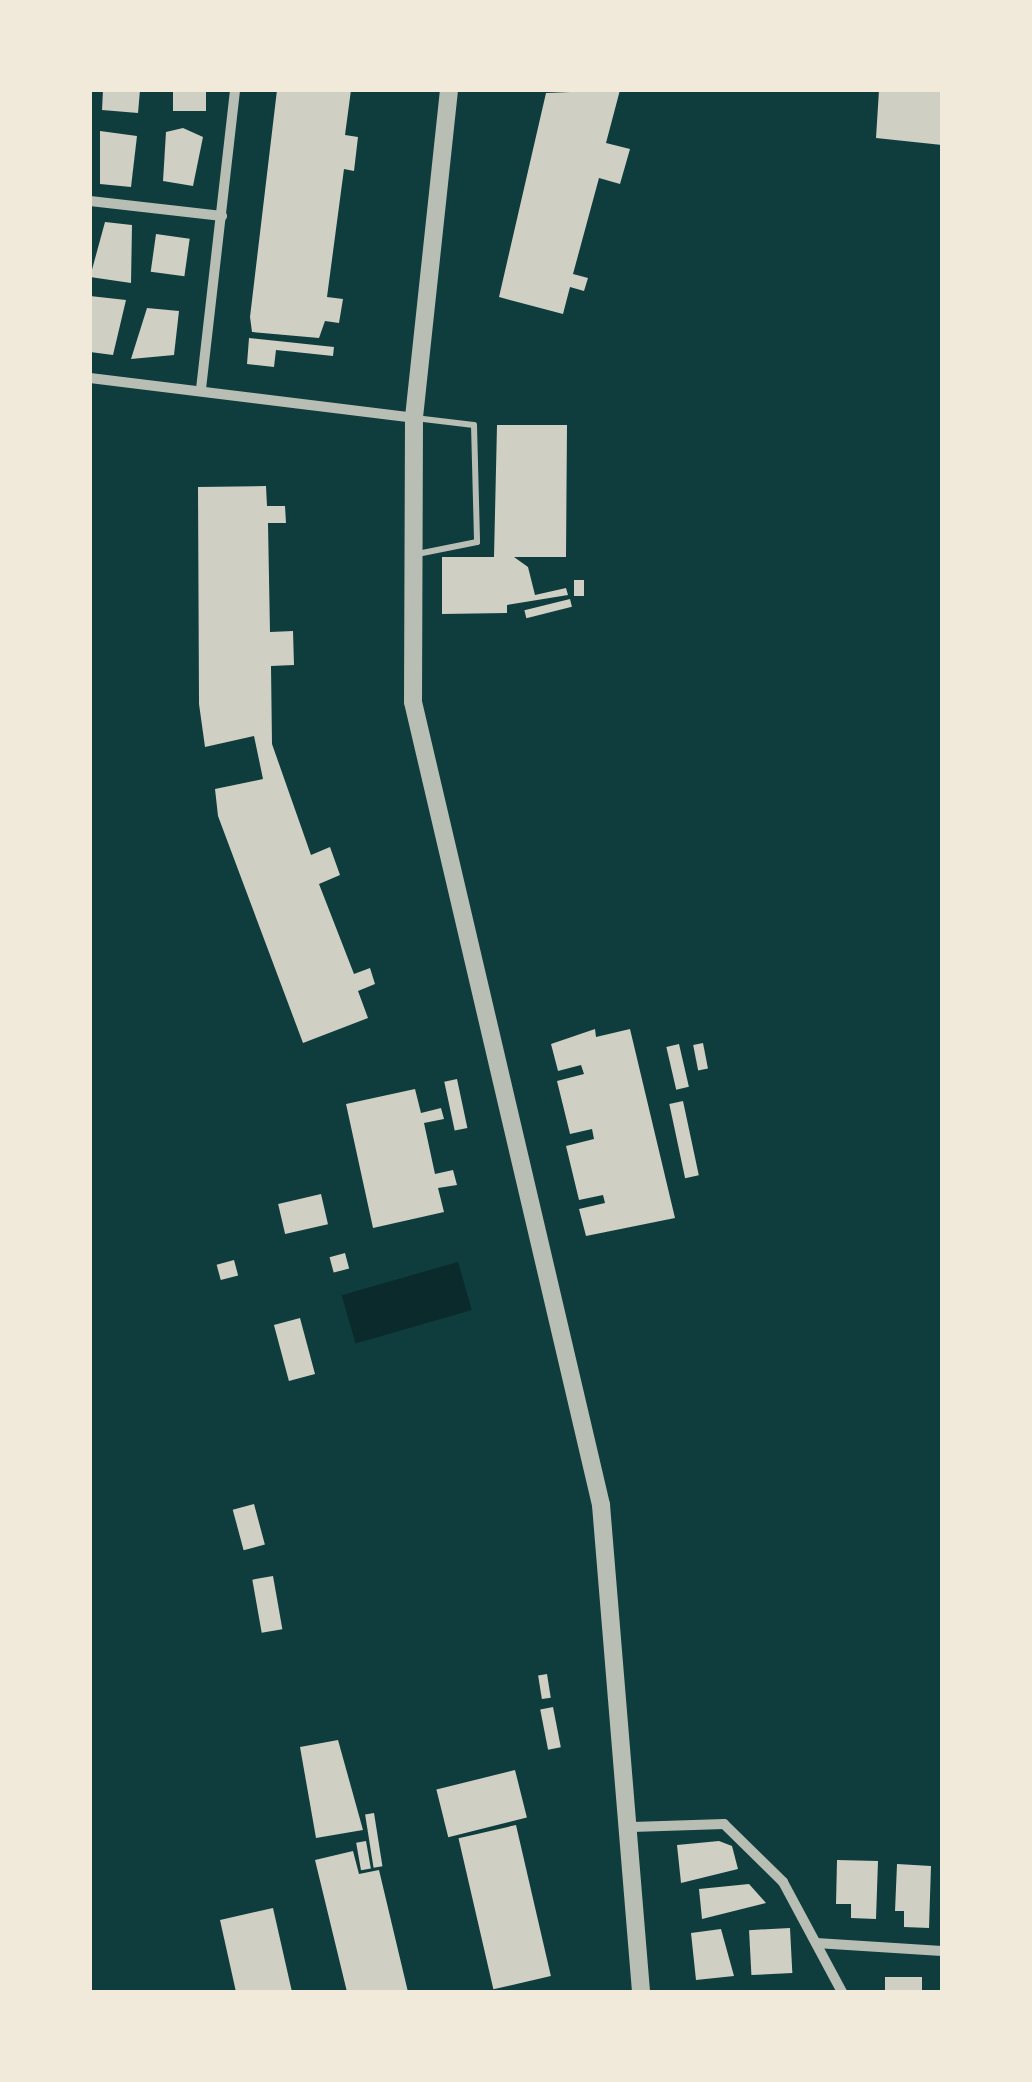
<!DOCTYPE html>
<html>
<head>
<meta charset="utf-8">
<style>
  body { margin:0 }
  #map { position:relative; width:1032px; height:2082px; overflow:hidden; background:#0f3d3e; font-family:Quicksand,sans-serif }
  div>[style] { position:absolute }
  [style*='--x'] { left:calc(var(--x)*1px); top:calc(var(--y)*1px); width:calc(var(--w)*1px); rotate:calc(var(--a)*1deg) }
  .water>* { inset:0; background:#0a2a2b; transform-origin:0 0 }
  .building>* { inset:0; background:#cfcfc3; transform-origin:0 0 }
  .service>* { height:6px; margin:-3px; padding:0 3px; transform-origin:3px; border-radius:3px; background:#b8beb3 }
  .minor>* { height:10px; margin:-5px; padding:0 5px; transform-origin:5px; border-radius:5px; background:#b8beb3 }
  .tertiary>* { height:18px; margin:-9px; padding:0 9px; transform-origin:9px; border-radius:9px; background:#b8beb3 }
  span { translate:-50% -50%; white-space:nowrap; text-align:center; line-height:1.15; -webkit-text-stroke:8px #f1e9da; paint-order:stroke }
  .frame { position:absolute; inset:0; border:92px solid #f1e9da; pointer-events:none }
</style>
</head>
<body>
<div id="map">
  <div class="water">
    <i style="left:458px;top:1262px;width:50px;height:121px;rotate:74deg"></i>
  </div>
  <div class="building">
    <i style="clip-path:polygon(103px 90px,140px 90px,138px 113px,102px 110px)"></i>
    <i style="left:173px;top:90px;width:33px;height:21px"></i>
    <i style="clip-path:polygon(277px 90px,351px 90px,345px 135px,358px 137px,354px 171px,344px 169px,327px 297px,343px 299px,339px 323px,325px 321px,319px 338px,252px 332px,250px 317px)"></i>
    <i style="clip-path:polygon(620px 90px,606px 143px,630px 149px,620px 184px,599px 178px,573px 274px,588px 278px,584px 291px,570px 287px,563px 314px,499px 297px,546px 93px)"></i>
    <i style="clip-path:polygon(879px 90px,942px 90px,942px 145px,876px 138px)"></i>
    <i style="clip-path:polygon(183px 128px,203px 137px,193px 186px,163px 181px,166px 132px)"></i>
    <i style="clip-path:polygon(100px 131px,137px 136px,131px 187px,100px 184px)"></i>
    <i style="clip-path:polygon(105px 222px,132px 225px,131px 283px,90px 277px)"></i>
    <i style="left:156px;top:234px;width:34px;height:38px;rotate:8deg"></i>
    <i style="clip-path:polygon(90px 296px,126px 300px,113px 355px,90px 352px)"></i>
    <i style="clip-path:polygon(147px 308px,179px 311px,174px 355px,131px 359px)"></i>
    <i style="clip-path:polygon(249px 338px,334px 347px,333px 356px,276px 350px,274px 367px,247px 364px)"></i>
    <i style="clip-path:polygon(497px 425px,567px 425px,566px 557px,514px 557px,528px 567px,535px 595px,566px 588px,568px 595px,507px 605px,507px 613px,442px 614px,442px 557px,494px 557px)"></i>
    <i style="clip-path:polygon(266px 486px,267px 506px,285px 506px,286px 523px,268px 523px,270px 632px,293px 631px,294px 665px,271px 666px,272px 744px,311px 855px,330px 847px,340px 875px,319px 884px,354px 974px,370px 968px,375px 984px,358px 991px,368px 1018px,303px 1043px,218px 816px,215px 789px,263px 779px,254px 736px,205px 747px,199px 704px,198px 487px)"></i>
    <i style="left:574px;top:580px;width:10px;height:16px"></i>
    <i style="left:570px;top:599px;width:8px;height:47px;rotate:76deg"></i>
    <i style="clip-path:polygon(595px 1029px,596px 1037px,630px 1029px,675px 1218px,586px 1236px,579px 1209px,605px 1203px,603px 1195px,579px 1200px,566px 1146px,594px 1139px,592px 1129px,570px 1134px,557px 1081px,584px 1074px,581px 1065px,558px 1071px,551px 1044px)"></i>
    <i style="left:703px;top:1043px;width:26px;height:10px;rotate:79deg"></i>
    <i style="left:679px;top:1044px;width:44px;height:13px;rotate:77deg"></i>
    <i style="left:457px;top:1079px;width:50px;height:13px;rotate:78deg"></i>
    <i style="clip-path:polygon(415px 1089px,421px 1113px,441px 1108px,444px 1119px,424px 1123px,435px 1174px,453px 1170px,457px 1185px,438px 1188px,444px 1212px,373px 1228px,346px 1104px)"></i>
    <i style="left:683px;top:1101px;width:76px;height:14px;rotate:78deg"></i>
    <i style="left:321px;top:1194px;width:31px;height:44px;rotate:77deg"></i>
    <i style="left:345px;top:1253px;width:16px;height:16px;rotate:75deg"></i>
    <i style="left:234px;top:1260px;width:16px;height:18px;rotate:75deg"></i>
    <i style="left:300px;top:1318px;width:58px;height:27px;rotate:75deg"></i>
    <i style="left:254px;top:1504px;width:42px;height:22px;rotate:75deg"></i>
    <i style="left:273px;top:1576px;width:54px;height:21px;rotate:80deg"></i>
    <i style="left:547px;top:1674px;width:24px;height:9px;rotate:81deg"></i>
    <i style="left:553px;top:1707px;width:41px;height:13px;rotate:79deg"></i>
    <i style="clip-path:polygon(338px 1740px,363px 1830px,316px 1838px,300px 1747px)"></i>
    <i style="left:515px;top:1770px;width:49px;height:81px;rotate:76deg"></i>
    <i style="left:374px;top:1813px;width:54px;height:9px;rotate:81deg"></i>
    <i style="left:516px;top:1825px;width:155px;height:59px;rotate:77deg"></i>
    <i style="left:366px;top:1841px;width:28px;height:10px;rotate:80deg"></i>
    <i style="clip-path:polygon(719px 1841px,732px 1846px,738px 1869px,681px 1883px,677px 1845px)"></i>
    <i style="clip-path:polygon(353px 1851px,359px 1874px,379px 1870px,408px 1992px,347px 1992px,315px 1860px)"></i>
    <i style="clip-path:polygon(837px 1860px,878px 1861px,876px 1919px,851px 1918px,851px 1904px,836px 1904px)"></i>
    <i style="clip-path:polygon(897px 1864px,931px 1866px,929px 1928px,904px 1927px,904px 1911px,895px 1911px)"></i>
    <i style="clip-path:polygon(749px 1884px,766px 1903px,702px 1919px,699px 1889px)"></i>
    <i style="clip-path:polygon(273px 1908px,292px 1992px,236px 1992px,220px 1920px)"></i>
    <i style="left:790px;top:1928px;width:45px;height:41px;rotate:87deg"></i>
    <i style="clip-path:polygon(721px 1929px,734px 1976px,696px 1980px,691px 1933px)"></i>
    <i style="left:885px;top:1977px;width:37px;height:15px"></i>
  </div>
  <div class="service">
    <i style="--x:415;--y:418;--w:59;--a:6.8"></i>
    <i style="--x:474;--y:425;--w:117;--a:88.5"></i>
    <i style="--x:477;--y:542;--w:61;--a:168.7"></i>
  </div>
  <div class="minor">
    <i style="--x:90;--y:201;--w:133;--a:6.5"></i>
    <i style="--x:90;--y:378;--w:326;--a:7"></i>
    <i style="--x:201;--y:389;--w:301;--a:-83.5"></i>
    <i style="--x:632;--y:1827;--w:92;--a:-1.9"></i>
    <i style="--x:724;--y:1824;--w:83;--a:44.5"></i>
    <i style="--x:783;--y:1882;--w:125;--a:61.8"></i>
    <i style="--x:816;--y:1943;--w:126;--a:3.6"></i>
  </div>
  <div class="tertiary">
    <i style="--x:449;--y:90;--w:330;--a:96.1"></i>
    <i style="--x:414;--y:418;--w:284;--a:90.2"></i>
    <i style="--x:413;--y:702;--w:825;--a:76.82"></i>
    <i style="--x:601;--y:1505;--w:489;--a:85.3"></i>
  </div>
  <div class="frame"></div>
</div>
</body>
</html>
